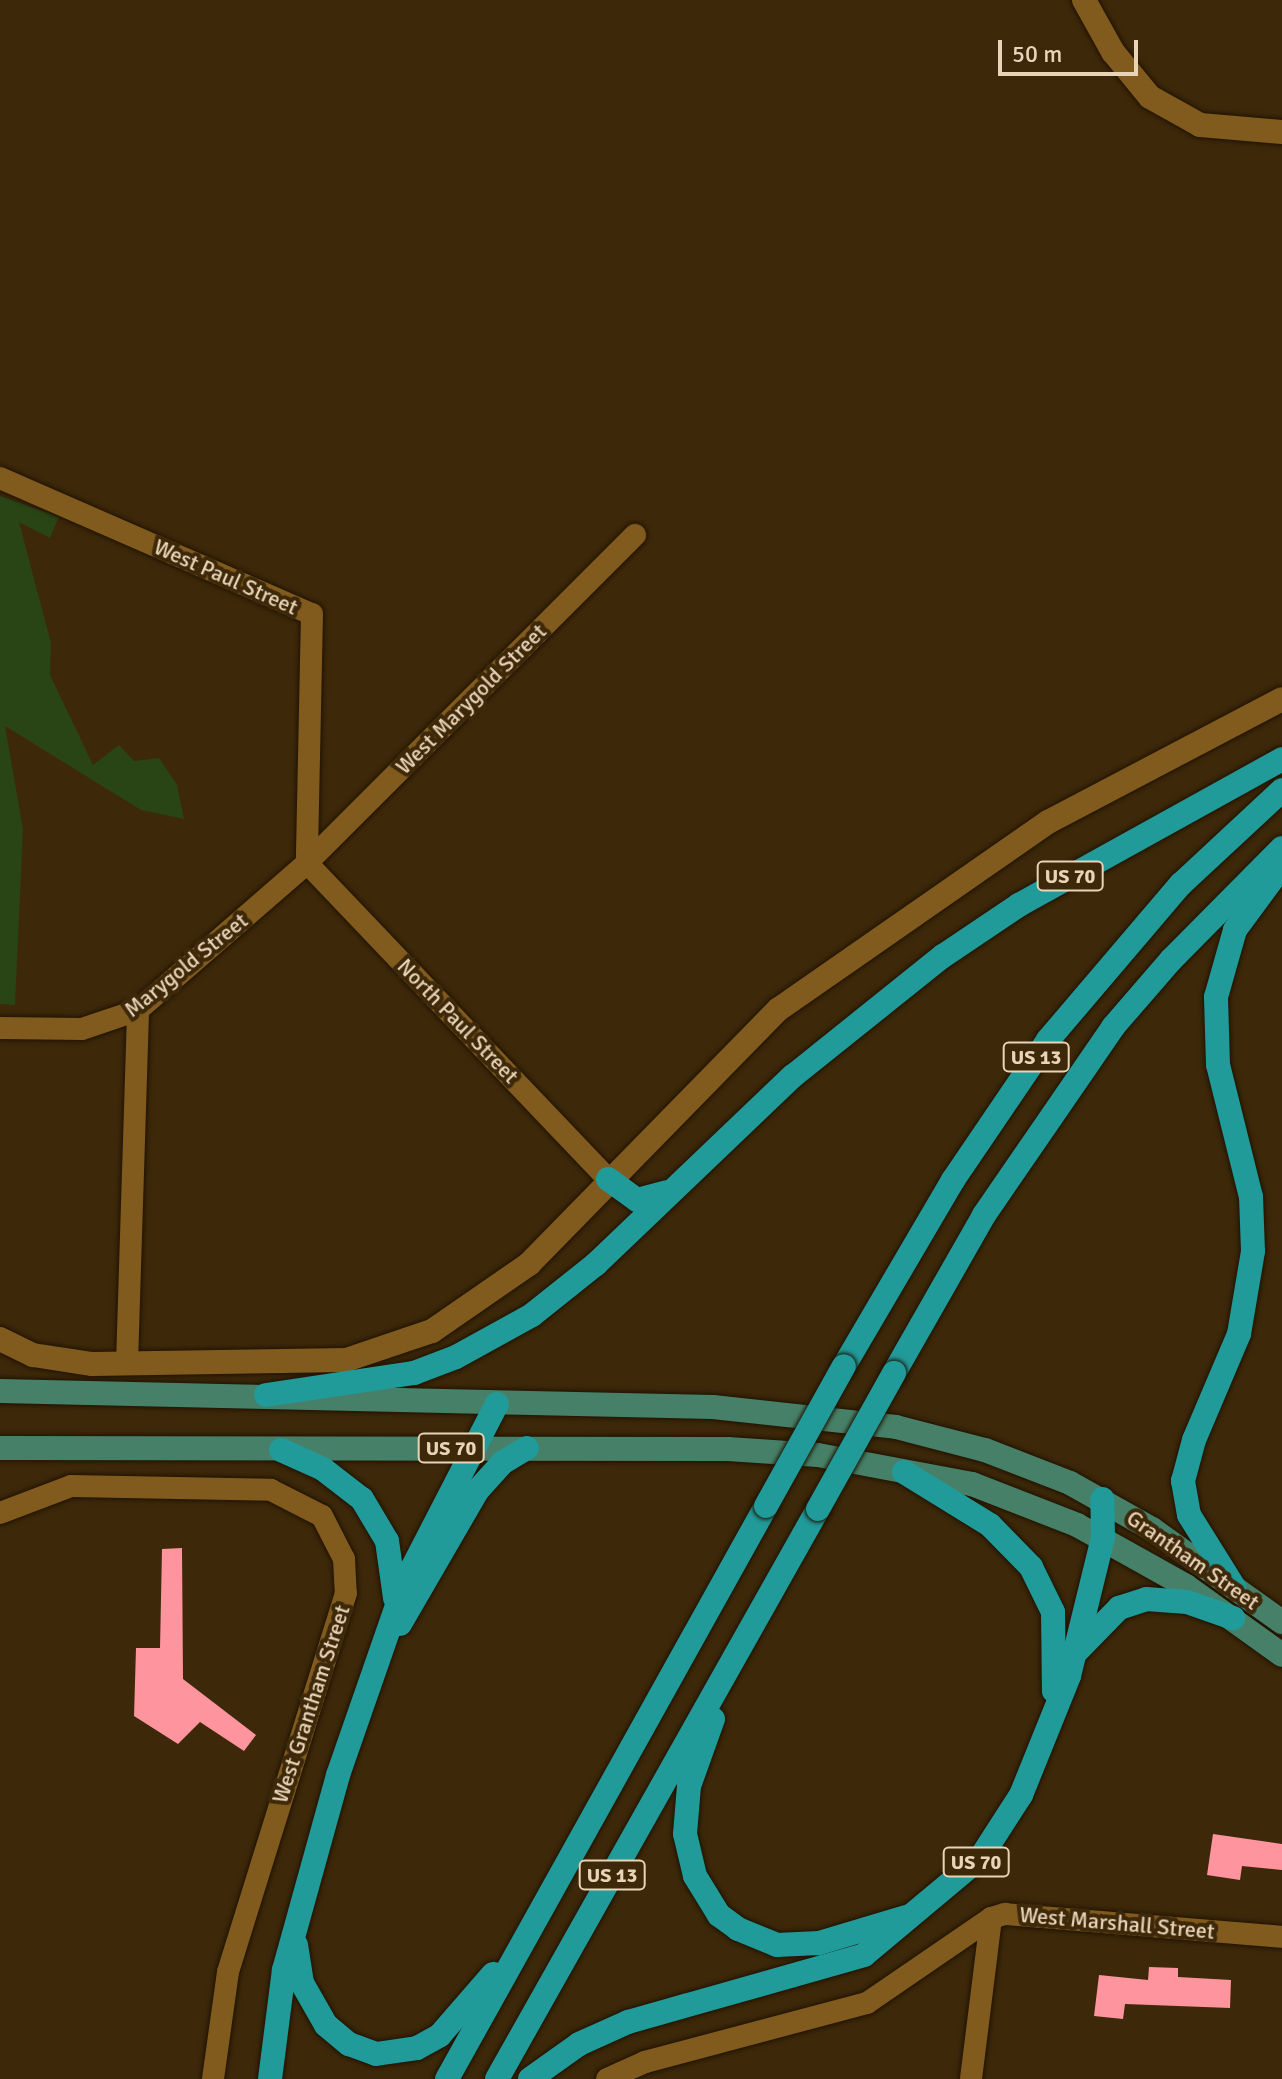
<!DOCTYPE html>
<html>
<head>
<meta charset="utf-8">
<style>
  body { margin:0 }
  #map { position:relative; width:1282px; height:2079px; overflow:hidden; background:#3d2809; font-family:Signika,sans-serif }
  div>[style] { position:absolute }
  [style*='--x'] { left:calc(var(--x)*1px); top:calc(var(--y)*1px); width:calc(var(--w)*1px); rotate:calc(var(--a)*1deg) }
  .green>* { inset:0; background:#294515 }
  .building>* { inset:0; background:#fe949e }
  .roads { filter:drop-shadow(0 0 2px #1f1302) drop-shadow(0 0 2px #1f1302) }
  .minor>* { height:22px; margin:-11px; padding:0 11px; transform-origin:11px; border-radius:11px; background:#815a1e }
  .tertiary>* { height:24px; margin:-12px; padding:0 12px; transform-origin:12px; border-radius:12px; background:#815a1e }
  .primary>* { height:24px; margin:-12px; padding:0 12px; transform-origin:12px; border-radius:12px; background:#478068 }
  .motorway>* { height:24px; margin:-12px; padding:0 12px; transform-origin:12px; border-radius:12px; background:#219a9a }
  .bridges { filter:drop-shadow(0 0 2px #1f1302) drop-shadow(0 0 2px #1f1302) }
  .motorway-bridge>* { height:24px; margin:-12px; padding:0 12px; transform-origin:12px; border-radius:12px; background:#219a9a }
  span { translate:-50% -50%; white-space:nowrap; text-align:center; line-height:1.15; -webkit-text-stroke:8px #3d2809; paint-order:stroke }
  .shield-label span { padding:2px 6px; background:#3d2809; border:2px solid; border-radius:6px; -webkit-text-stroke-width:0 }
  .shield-label { font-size:20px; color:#ead4b7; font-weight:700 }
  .street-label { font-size:22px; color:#ead4b7 }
  .scale { position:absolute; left:998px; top:40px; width:140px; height:36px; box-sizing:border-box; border:4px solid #ead4b7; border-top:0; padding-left:10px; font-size:24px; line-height:28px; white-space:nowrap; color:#ead4b7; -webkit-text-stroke:6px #3d2809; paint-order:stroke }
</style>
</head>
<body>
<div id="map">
  <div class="green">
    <i style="clip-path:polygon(0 496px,59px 517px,50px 538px,19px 522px,51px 643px,50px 675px,93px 765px,119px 745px,134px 761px,159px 758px,177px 785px,184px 819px,141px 810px,5px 726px,23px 829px,15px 1005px,0 1004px)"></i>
  </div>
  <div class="building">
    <i style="clip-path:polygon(182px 1548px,183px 1679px,256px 1735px,244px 1751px,200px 1722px,178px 1744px,134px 1716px,136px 1648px,160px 1648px,162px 1549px)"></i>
    <i style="clip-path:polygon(1213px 1834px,1282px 1844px,1282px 1870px,1242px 1866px,1240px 1880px,1207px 1875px)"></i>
    <i style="clip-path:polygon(1149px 1967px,1178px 1968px,1178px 1977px,1231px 1980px,1230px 2008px,1125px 2004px,1123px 2019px,1094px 2016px,1099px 1975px,1148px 1980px)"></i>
  </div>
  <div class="roads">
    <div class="minor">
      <i style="--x:0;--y:478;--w:340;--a:23.6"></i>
      <i style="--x:312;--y:614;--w:249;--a:91.2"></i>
      <i style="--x:307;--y:863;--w:436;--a:46.4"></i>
      <i style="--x:0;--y:1028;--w:82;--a:0.7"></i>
      <i style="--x:82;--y:1029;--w:59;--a:-18.7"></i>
      <i style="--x:138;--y:1010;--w:224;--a:-41"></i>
      <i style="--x:307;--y:863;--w:464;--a:-45"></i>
      <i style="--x:127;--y:1363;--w:353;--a:-88.2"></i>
      <i style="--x:0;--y:1513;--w:76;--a:-20.8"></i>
      <i style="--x:71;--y:1486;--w:200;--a:1.1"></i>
      <i style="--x:271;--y:1490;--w:57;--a:27"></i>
      <i style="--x:322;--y:1516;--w:48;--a:62.9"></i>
      <i style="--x:344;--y:1559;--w:34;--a:87"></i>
      <i style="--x:346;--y:1593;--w:397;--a:107.3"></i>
      <i style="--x:228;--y:1972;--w:108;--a:98"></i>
      <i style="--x:607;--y:2079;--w:42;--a:-24.1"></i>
      <i style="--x:645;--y:2062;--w:230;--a:-14.9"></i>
      <i style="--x:867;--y:2003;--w:150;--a:-34.4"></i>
      <i style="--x:991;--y:1918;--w:15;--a:-16"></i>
      <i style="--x:1005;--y:1914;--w:278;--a:4.7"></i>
      <i style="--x:971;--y:2079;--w:162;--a:-82.9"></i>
    </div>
    <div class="tertiary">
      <i style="--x:1084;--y:0;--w:60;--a:60.9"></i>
      <i style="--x:1113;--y:52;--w:58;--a:50.6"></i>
      <i style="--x:1150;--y:97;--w:57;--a:29.2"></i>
      <i style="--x:1200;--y:125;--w:82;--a:4.9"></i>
      <i style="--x:0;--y:1339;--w:37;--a:26"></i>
      <i style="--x:33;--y:1355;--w:60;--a:8.7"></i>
      <i style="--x:92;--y:1364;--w:254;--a:-0.9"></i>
      <i style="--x:346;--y:1360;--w:91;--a:-18.6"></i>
      <i style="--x:432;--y:1331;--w:118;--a:-34.6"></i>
      <i style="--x:529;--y:1264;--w:357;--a:-45.6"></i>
      <i style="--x:779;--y:1009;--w:328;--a:-34.8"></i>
      <i style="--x:1048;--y:822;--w:264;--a:-27.7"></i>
    </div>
    <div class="primary">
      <i style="--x:0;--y:1391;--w:713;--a:1.29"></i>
      <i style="--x:713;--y:1407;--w:184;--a:6.2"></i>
      <i style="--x:896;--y:1427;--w:92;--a:14.5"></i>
      <i style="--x:985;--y:1450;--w:91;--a:21.2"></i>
      <i style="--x:1070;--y:1483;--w:94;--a:29.3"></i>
      <i style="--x:1152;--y:1529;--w:160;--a:35.6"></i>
      <i style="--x:0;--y:1448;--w:728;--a:0.08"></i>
      <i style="--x:728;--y:1449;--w:90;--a:3.8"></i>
      <i style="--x:818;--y:1455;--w:157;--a:10.7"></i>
      <i style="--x:972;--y:1484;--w:113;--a:21.3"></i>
      <i style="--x:1077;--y:1525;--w:125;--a:29.2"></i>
      <i style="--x:1186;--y:1586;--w:118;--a:35.7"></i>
    </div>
    <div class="motorway">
      <i style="--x:608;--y:1179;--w:36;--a:36"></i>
      <i style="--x:637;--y:1200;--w:30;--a:-15"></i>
      <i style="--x:844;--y:1366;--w:216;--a:-59.6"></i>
      <i style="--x:953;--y:1180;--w:169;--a:-55.8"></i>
      <i style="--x:1048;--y:1040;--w:205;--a:-49.6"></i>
      <i style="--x:1181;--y:884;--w:138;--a:-42.9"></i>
      <i style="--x:894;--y:1373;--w:182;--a:-60.3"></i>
      <i style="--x:984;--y:1215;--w:228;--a:-55.5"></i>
      <i style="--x:1113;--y:1027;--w:90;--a:-49.1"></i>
      <i style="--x:1172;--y:959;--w:156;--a:-45.3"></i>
      <i style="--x:266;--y:1395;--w:150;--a:-8.5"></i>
      <i style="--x:414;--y:1373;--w:45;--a:-20.9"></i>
      <i style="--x:456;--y:1357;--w:87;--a:-28.9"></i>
      <i style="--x:532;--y:1315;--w:82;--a:-38.6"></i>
      <i style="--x:596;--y:1264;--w:272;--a:-43.7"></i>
      <i style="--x:793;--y:1076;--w:192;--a:-38.7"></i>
      <i style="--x:943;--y:956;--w:92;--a:-33.9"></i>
      <i style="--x:1019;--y:905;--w:301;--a:-29"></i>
      <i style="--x:281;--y:1450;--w:46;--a:24.3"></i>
      <i style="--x:323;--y:1469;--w:49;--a:37.6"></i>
      <i style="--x:362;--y:1499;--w:49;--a:59.2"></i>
      <i style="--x:387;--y:1541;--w:58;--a:82"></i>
      <i style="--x:904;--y:1472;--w:101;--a:31.6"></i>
      <i style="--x:990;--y:1525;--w:59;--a:45.7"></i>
      <i style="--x:1031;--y:1567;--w:50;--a:63.9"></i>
      <i style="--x:1053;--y:1612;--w:79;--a:89.3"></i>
      <i style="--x:1234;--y:1587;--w:85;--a:-122"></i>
      <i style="--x:1189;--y:1515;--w:35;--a:-100"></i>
      <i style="--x:1183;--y:1481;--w:42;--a:-75"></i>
      <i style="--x:1194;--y:1440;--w:115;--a:-67"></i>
      <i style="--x:1239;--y:1334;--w:84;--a:-80.4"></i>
      <i style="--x:1253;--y:1251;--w:54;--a:-92.1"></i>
      <i style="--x:1251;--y:1197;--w:136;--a:-104"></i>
      <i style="--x:1218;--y:1065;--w:68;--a:-91.7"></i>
      <i style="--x:1216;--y:997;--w:70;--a:-74.2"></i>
      <i style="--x:1235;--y:930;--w:79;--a:-53.7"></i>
      <i style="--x:400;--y:1624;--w:154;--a:-59.9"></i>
      <i style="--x:477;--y:1491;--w:38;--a:-48"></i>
      <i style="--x:502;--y:1463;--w:29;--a:-31"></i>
      <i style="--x:1078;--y:1650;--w:59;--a:-45.7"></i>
      <i style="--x:1119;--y:1608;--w:28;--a:-18"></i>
      <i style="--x:1146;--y:1599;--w:41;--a:4.2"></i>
      <i style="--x:1187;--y:1602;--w:49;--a:19.2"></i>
      <i style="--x:713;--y:1719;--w:71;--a:109.7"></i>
      <i style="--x:689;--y:1786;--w:48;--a:94.8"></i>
      <i style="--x:685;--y:1834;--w:43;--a:76.6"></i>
      <i style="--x:695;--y:1876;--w:46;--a:58.4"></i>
      <i style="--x:719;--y:1915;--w:24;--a:36"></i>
      <i style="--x:738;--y:1929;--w:42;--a:22.3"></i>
      <i style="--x:777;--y:1945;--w:42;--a:-2.7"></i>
      <i style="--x:819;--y:1943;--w:91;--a:-16.6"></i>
      <i style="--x:296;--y:1945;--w:38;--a:81"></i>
      <i style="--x:302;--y:1983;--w:48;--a:60.3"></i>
      <i style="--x:326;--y:2025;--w:30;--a:40"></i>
      <i style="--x:349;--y:2044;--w:29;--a:20"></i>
      <i style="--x:376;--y:2054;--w:41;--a:-8.3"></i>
      <i style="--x:417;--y:2048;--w:26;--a:-29"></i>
      <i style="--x:440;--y:2035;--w:81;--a:-49"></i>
      <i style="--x:270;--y:2079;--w:110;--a:-82.7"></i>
      <i style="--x:284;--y:1970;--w:202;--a:-74.5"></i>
      <i style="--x:338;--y:1775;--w:207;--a:-70.8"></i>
      <i style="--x:406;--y:1580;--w:198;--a:-62.7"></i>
      <i style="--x:447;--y:2079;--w:656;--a:-60.89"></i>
      <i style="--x:497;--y:2079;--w:654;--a:-60.61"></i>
      <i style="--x:530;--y:2079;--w:60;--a:-35.5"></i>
      <i style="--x:579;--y:2044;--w:54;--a:-24.2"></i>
      <i style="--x:628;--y:2022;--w:245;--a:-15.8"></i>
      <i style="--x:864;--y:1955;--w:153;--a:-39.9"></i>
      <i style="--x:981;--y:1857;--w:74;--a:-57.2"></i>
      <i style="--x:1021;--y:1795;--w:128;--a:-68"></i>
      <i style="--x:1069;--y:1676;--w:142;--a:-76.2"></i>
      <i style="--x:1103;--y:1538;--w:39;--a:-91"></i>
    </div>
  </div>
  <div class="bridges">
    <div class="motorway-bridge">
      <i style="--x:766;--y:1506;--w:160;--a:-60.9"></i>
      <i style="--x:818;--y:1509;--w:156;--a:-60.8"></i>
    </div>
  </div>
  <div class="shield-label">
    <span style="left:1070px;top:876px">US 70</span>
    <span style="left:1036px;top:1057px">US 13</span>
    <span style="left:451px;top:1448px">US 70</span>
    <span style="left:976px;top:1862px">US 70</span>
    <span style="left:612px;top:1875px">US 13</span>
  </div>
  <div class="street-label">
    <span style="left:226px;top:577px;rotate:24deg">West Paul Street</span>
    <span style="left:471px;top:699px;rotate:-45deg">West Marygold Street</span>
    <span style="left:186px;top:965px;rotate:-39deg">Marygold Street</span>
    <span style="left:458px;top:1021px;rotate:46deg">North Paul Street</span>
    <span style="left:1193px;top:1560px;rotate:35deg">Grantham Street</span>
    <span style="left:311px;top:1704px;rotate:-72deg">West Grantham Street</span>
    <span style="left:1117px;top:1923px;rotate:5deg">West Marshall Street</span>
  </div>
  <div class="scale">50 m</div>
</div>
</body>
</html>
